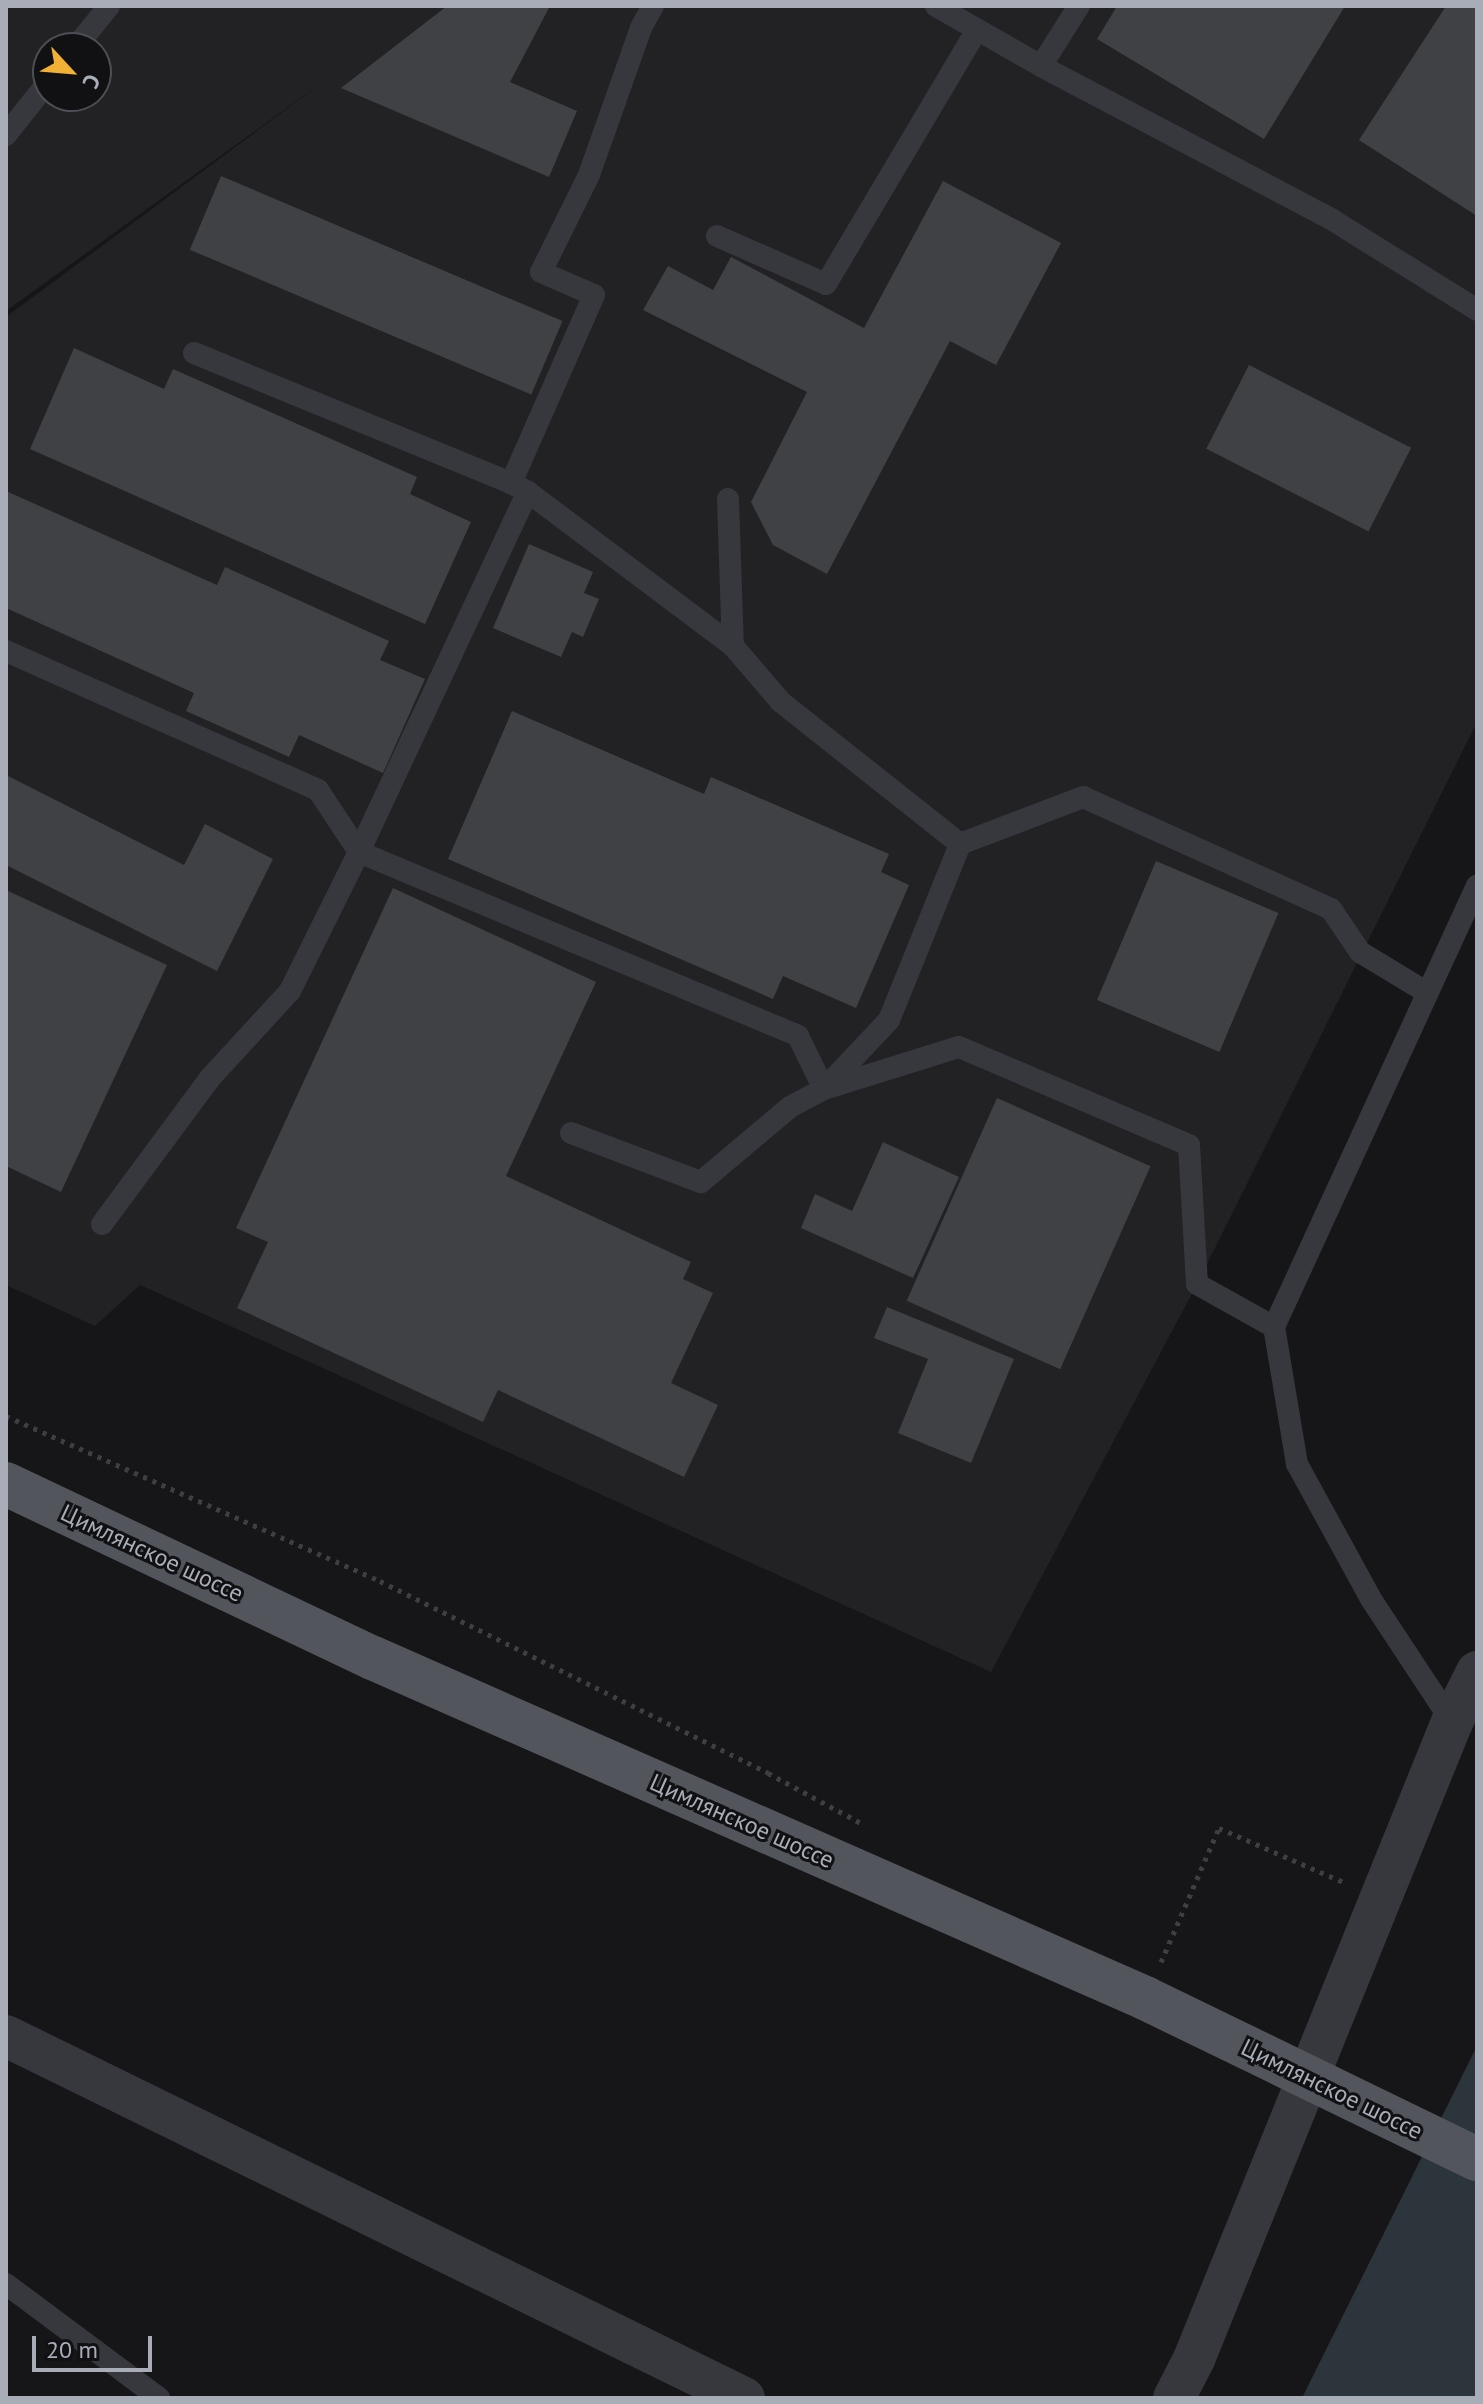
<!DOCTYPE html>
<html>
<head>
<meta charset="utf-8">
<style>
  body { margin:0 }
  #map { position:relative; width:1483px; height:2404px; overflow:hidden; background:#161618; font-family:"PT Sans",sans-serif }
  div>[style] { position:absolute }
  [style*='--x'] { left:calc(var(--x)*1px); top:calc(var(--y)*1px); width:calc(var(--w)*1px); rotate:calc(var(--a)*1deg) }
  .built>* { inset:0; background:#222225 }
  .water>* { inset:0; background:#2c353c }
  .building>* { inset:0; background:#404145; transform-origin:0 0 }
  .path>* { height:5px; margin-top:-2.5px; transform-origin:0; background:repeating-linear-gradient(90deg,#3d3f44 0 4px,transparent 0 10px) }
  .lane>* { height:22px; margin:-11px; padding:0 11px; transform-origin:11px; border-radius:11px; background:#37383d }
  .street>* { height:42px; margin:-21px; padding:0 21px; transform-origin:21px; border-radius:21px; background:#37383d }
  .primary>* { height:44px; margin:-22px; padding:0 22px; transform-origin:22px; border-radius:22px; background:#53555c }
  .primary-bridge>* { height:44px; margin:-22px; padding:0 22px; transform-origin:22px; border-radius:22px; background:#53555c }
  span { translate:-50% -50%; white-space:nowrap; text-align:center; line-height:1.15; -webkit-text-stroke:6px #111113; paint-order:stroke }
  .street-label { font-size:24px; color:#a8adb8 }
  .frame { position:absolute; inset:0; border:8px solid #a8adb8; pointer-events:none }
  .north { position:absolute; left:32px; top:32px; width:80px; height:80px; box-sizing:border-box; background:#111113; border:2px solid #4d4f55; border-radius:50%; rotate:116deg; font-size:22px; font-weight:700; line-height:32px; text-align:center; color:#a8adb8 }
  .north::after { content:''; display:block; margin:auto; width:28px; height:36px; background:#f2b134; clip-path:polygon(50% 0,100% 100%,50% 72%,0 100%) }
  .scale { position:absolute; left:32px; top:2336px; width:120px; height:36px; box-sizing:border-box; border:4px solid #a8adb8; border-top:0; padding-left:10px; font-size:24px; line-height:28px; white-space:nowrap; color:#a8adb8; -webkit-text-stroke:6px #111113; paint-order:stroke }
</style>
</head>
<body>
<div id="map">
  <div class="built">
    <i style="clip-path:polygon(evenodd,6px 6px,1477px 6px,1477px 722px,1197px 1284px,991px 1672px,140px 1285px,95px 1326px,6px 1285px,6px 317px,327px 79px,6px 311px,6px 6px,48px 48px,96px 48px,96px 96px,48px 96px,48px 48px)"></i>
  </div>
  <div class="water">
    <i style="clip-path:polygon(1477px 2046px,1477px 2398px,1302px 2398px)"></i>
  </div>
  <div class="building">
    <i style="clip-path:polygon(447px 6px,550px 6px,510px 82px,577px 111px,549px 177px,341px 88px)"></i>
    <i style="clip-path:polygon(1117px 6px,1345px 6px,1264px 139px,1097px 39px)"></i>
    <i style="clip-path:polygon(1446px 6px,1477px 6px,1477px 216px,1359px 140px)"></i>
    <i style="left:221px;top:176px;width:371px;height:80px;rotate:23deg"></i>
    <i style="clip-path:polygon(943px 181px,1061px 243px,996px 365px,950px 341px,827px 574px,773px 545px,751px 502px,807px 392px,643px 310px,668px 266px,713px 290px,731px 257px,864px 328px)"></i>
    <i style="clip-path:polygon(74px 348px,164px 389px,173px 369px,417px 477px,410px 494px,471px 522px,425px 624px,30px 449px)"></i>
    <i style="left:1249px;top:365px;width:182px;height:94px;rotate:27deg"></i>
    <i style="clip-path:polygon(6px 491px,217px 585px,225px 567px,389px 641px,380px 660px,425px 679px,383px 773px,299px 735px,289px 757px,186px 711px,194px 693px,6px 608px)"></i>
    <i style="clip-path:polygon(529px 544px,593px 572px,584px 593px,599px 599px,583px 637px,572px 632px,561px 657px,493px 628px)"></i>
    <i style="clip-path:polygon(512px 711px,704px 794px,711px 777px,889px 854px,881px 872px,909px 885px,856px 1008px,783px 976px,773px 999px,448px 859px)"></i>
    <i style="clip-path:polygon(6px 775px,184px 865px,205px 824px,273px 859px,217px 971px,6px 865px)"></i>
    <i style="left:1156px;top:861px;width:133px;height:151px;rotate:23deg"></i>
    <i style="clip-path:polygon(393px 888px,596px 982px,506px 1176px,691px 1262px,683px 1279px,713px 1293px,671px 1383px,718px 1405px,684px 1477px,498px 1390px,483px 1422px,237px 1308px,268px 1242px,236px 1228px)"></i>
    <i style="clip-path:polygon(6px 890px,167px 965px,61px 1192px,6px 1166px)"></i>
    <i style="left:997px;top:1098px;width:168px;height:222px;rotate:24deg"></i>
    <i style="clip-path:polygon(883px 1142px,959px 1177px,913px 1278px,801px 1228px,815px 1194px,852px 1211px)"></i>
    <i style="clip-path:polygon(887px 1307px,1014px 1359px,971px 1463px,898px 1433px,928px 1359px,874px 1338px)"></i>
  </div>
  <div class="path">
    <i style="--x:6;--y:1416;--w:409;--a:23.8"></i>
    <i style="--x:380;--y:1581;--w:433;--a:26.3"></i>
    <i style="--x:768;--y:1773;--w:106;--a:28.3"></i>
    <i style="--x:1161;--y:1962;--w:146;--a:-66.6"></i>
    <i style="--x:1219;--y:1828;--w:135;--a:23.5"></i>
  </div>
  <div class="lane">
    <i style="--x:653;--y:6;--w:25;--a:119"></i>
    <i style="--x:641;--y:28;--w:156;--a:109.5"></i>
    <i style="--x:589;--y:175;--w:108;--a:116.3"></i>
    <i style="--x:541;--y:272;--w:58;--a:23.5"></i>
    <i style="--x:594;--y:295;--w:206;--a:113.8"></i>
    <i style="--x:511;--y:483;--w:19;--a:28"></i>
    <i style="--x:528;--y:492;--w:256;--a:36.9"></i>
    <i style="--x:733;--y:646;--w:74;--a:49.4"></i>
    <i style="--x:781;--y:702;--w:228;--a:38.4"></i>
    <i style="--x:960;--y:844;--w:132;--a:-20.9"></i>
    <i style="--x:1083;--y:797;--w:272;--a:24.3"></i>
    <i style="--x:1331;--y:909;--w:52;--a:56"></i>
    <i style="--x:1360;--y:952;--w:77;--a:31.2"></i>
    <i style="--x:936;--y:6;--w:121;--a:29.7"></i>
    <i style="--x:1041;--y:66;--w:328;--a:27.8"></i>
    <i style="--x:1331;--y:219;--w:172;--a:31.9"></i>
    <i style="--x:75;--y:48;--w:54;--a:-51"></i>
    <i style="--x:1041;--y:66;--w:71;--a:-57.7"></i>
    <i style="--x:6;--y:135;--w:68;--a:-51.6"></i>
    <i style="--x:717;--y:236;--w:119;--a:23.8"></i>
    <i style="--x:826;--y:284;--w:295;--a:-59.3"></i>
    <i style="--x:194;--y:353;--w:343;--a:22.3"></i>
    <i style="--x:728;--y:499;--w:147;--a:88.1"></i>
    <i style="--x:6;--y:651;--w:342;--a:24"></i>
    <i style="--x:318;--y:790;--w:74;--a:56.5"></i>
    <i style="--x:359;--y:852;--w:476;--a:22.7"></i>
    <i style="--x:798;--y:1036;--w:59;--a:63.9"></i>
    <i style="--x:824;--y:1089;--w:141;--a:-17.3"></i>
    <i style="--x:959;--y:1047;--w:250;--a:23.1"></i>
    <i style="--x:1189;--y:1145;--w:139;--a:86.7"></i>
    <i style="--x:1197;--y:1284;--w:88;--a:29.2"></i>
    <i style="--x:571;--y:1133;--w:139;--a:20.7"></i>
    <i style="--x:701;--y:1182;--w:116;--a:-40.1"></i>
    <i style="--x:790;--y:1107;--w:38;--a:-28"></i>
    <i style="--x:824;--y:1089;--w:95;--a:-46.7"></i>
    <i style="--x:889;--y:1020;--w:190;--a:-68"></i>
    <i style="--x:102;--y:1224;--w:182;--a:-53.5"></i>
    <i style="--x:210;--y:1078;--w:118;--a:-47.4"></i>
    <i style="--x:290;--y:991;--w:155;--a:-63.6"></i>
    <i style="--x:359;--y:852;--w:398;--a:-64.9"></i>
    <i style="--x:1452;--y:1722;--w:147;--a:-123.4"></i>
    <i style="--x:1371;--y:1599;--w:154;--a:-118.7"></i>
    <i style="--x:1297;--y:1464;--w:139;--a:-99.5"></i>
    <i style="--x:1274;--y:1327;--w:486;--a:-65.3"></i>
    <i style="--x:6;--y:2284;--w:191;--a:36.7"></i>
  </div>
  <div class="street">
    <i style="--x:6;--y:2036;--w:822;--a:26.13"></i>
    <i style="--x:1174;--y:2398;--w:44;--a:-62.9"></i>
    <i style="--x:1194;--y:2359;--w:687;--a:-67.95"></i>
    <i style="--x:1452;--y:1722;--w:56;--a:-63.4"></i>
  </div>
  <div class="primary">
    <i style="--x:6;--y:1484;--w:406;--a:25.4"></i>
    <i style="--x:373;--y:1658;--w:844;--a:23.77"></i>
  </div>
  <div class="primary-bridge">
    <i style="--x:1145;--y:1998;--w:369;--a:25.9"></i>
  </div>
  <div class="street-label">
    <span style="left:152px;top:1553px;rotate:25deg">Цимлянское шоссе</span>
    <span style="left:742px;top:1821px;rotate:24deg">Цимлянское шоссе</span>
    <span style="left:1332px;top:2089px;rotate:26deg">Цимлянское шоссе</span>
  </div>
  <div class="frame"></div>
  <div class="north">С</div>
  <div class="scale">20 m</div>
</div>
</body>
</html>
